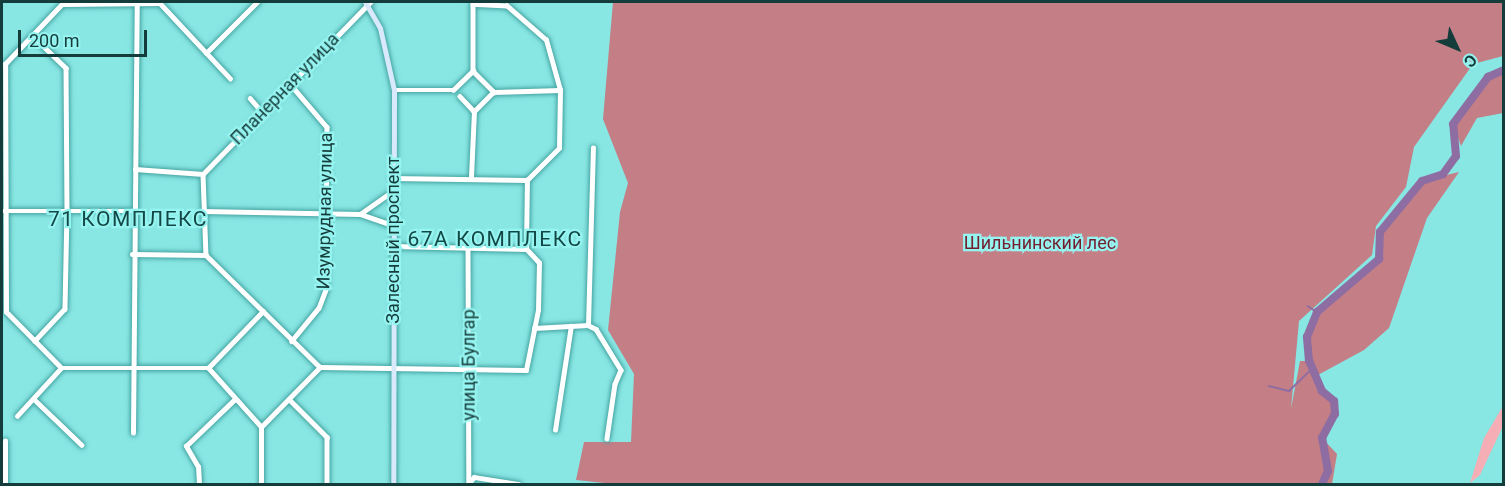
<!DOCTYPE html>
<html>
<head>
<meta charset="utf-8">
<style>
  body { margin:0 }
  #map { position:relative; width:1505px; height:486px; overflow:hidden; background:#88e6e3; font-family:Roboto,sans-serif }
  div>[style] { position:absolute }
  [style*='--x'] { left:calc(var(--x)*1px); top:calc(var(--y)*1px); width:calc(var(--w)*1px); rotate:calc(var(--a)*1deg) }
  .green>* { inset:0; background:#f5aeb5 }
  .forest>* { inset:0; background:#c47e86 }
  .stream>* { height:1.5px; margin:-0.75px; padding:0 0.75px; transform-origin:0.75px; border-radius:0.75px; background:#8e6da2 }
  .river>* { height:8px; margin:-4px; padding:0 4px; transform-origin:4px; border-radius:4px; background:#8e6da2 }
  .roads { filter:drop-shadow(0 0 2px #45a5a2) drop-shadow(0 0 2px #45a5a2) }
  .minor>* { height:4.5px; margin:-2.25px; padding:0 2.25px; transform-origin:2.25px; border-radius:2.25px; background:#fff }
  .major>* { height:5px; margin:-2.5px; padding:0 2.5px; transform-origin:2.5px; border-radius:2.5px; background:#d8e9fc }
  span { translate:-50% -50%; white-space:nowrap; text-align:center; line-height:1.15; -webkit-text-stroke:4.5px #96f4f0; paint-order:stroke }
  .street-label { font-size:18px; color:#143c3b }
  .park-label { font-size:18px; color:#721e2f }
  .quarter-label { font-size:21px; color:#134746; letter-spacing:1.5px }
  .frame { position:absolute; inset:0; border:3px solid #143c3b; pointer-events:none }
  .north { position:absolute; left:1427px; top:18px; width:60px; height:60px; -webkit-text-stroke:4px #96f4f0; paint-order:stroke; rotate:134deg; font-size:16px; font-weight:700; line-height:24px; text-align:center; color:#143c3b }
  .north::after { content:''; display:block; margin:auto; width:21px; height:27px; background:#143c3b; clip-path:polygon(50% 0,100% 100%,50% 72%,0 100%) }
  .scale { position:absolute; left:18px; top:30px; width:129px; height:27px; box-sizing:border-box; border:3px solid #143c3b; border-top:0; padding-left:8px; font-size:18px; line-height:21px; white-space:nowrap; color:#143c3b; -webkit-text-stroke:4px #96f4f0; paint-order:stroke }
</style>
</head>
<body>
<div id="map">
  <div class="green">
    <i style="clip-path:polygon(1503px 406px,1503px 426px,1480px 475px,1470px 483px,1484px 438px)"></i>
  </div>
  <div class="forest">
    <i style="clip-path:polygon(613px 2px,1503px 2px,1503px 56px,1473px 64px,1414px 147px,1406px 187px,1376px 226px,1372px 255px,1299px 321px,1291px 409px,1300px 361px,1309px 361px,1307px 337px,1317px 312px,1379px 259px,1380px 232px,1422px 181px,1459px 172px,1427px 218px,1389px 328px,1364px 350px,1316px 376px,1334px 401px,1335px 414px,1322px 438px,1337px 454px,1332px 484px,614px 484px,576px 480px,584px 442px,631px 442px,634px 374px,608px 330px,620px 212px,628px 183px,603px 119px)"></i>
    <i style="clip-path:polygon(1503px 70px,1503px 113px,1477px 118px,1461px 146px,1453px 124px,1488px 77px)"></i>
  </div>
  <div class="stream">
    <i style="--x:1308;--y:306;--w:11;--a:34"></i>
    <i style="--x:1269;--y:386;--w:21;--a:14"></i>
    <i style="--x:1289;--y:391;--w:32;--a:-44"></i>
  </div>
  <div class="river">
    <i style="--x:1322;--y:484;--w:14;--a:-65"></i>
    <i style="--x:1328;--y:471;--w:34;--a:-100"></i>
    <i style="--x:1322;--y:438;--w:27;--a:-62"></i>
    <i style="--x:1335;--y:414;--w:13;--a:-94"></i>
    <i style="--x:1334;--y:401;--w:16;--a:-140"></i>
    <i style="--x:1322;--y:391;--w:33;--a:-113"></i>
    <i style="--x:1309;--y:361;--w:24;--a:-95"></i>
    <i style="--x:1307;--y:337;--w:27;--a:-68"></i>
    <i style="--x:1317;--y:312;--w:82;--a:-40.5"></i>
    <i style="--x:1379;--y:259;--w:27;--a:-88"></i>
    <i style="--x:1380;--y:232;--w:66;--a:-50.5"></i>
    <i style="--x:1422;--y:181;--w:22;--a:-18"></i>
    <i style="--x:1443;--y:174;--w:22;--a:-54"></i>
    <i style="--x:1456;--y:156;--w:32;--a:-95"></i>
    <i style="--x:1453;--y:124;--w:59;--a:-53.3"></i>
    <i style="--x:1488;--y:77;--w:17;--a:-24"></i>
  </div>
  <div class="roads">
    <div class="minor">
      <i style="--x:160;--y:3;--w:103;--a:47"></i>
      <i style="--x:62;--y:4;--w:98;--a:-0.6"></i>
      <i style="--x:473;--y:4;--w:67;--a:90"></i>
      <i style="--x:33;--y:36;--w:46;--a:44.1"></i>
      <i style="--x:66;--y:68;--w:143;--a:89.6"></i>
      <i style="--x:67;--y:211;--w:98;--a:91.2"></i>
      <i style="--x:65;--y:309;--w:44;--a:133.2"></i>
      <i style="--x:206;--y:53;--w:72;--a:-45"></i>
      <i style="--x:291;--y:85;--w:55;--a:49.4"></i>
      <i style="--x:327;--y:127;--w:163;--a:90.4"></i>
      <i style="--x:326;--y:290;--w:19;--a:111"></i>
      <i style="--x:319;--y:308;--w:43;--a:129.3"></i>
      <i style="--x:394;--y:90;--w:59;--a:0"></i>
      <i style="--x:453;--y:90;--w:28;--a:-44"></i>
      <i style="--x:473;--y:71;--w:30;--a:45"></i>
      <i style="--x:494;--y:92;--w:28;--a:135"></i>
      <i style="--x:474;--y:112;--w:21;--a:-133"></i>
      <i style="--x:494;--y:92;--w:66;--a:-1.7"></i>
      <i style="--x:250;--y:98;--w:20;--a:49"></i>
      <i style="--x:135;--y:169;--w:68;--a:4.2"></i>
      <i style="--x:203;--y:174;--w:240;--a:-45.8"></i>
      <i style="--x:203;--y:174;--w:81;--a:87.9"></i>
      <i style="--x:471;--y:177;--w:65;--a:-87.4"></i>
      <i style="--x:392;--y:178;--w:135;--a:0.8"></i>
      <i style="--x:2;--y:211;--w:132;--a:0"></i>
      <i style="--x:203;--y:211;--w:157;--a:1.1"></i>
      <i style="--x:360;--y:214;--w:39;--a:-35"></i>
      <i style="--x:360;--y:214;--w:34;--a:19"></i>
      <i style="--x:392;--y:246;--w:134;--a:1.3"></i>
      <i style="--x:468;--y:246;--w:237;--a:89.8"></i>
      <i style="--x:132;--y:254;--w:74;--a:0.8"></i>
      <i style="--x:206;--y:255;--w:160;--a:44.5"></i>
      <i style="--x:588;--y:325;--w:177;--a:-88.4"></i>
      <i style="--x:534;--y:328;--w:54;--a:-3.2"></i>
      <i style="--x:588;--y:325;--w:9;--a:27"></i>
      <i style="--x:596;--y:329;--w:48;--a:58.6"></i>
      <i style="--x:621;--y:370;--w:15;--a:113"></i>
      <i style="--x:615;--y:384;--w:55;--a:98.4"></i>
      <i style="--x:320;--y:367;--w:206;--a:0.8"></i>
      <i style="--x:526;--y:370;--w:61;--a:-78.7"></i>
      <i style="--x:538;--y:310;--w:47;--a:-88.8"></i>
      <i style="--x:539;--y:263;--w:19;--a:-133"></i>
      <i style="--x:526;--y:249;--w:69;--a:-89.2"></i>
      <i style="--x:527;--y:180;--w:45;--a:-45"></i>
      <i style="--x:559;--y:148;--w:58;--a:-89"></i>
      <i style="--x:560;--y:90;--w:52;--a:-105.6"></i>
      <i style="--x:546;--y:40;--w:52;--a:-138.9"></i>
      <i style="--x:507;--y:6;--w:34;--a:-177"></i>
      <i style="--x:61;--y:368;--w:78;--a:-134.5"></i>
      <i style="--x:6;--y:312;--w:248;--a:-90.2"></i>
      <i style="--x:5;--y:64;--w:83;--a:-46.5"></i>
      <i style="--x:61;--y:368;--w:147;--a:0"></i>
      <i style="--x:34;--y:399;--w:66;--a:43.8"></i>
      <i style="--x:289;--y:399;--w:54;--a:45"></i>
      <i style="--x:327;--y:437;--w:47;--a:90"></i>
      <i style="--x:17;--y:416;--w:65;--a:-47.5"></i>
      <i style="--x:261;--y:427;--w:79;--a:-131.9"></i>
      <i style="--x:208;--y:368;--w:79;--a:-46"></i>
      <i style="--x:555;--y:430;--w:105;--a:-81.3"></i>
      <i style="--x:133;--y:433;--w:429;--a:-89.5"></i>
      <i style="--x:5;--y:484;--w:43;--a:-90"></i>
      <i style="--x:199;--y:484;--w:17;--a:-93"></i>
      <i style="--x:198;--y:467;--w:24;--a:-120"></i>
      <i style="--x:186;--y:446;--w:66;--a:-43.8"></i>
      <i style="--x:261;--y:484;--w:57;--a:-90"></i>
      <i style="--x:261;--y:427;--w:84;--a:-45.5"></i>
      <i style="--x:468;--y:484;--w:9;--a:-49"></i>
      <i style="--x:474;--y:477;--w:45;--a:9"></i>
    </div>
    <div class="major">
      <i style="--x:365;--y:2;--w:30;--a:60"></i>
      <i style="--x:380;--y:28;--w:64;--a:77.3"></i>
      <i style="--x:394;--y:90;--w:394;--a:90.1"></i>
    </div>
  </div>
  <div class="street-label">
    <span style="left:285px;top:89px;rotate:-46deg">Планерная улица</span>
    <span style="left:325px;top:211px;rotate:-89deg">Изумрудная улица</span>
    <span style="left:393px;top:240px;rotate:-90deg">Залесный проспект</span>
    <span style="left:469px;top:365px;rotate:-90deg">улица Булгар</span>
  </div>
  <div class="park-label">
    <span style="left:1040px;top:243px">Шильнинский лес</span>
  </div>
  <div class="quarter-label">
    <span style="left:128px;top:219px">71 КОМПЛЕКС</span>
    <span style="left:495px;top:239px">67А КОМПЛЕКС</span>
  </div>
  <div class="frame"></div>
  <div class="north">С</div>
  <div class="scale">200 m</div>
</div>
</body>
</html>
